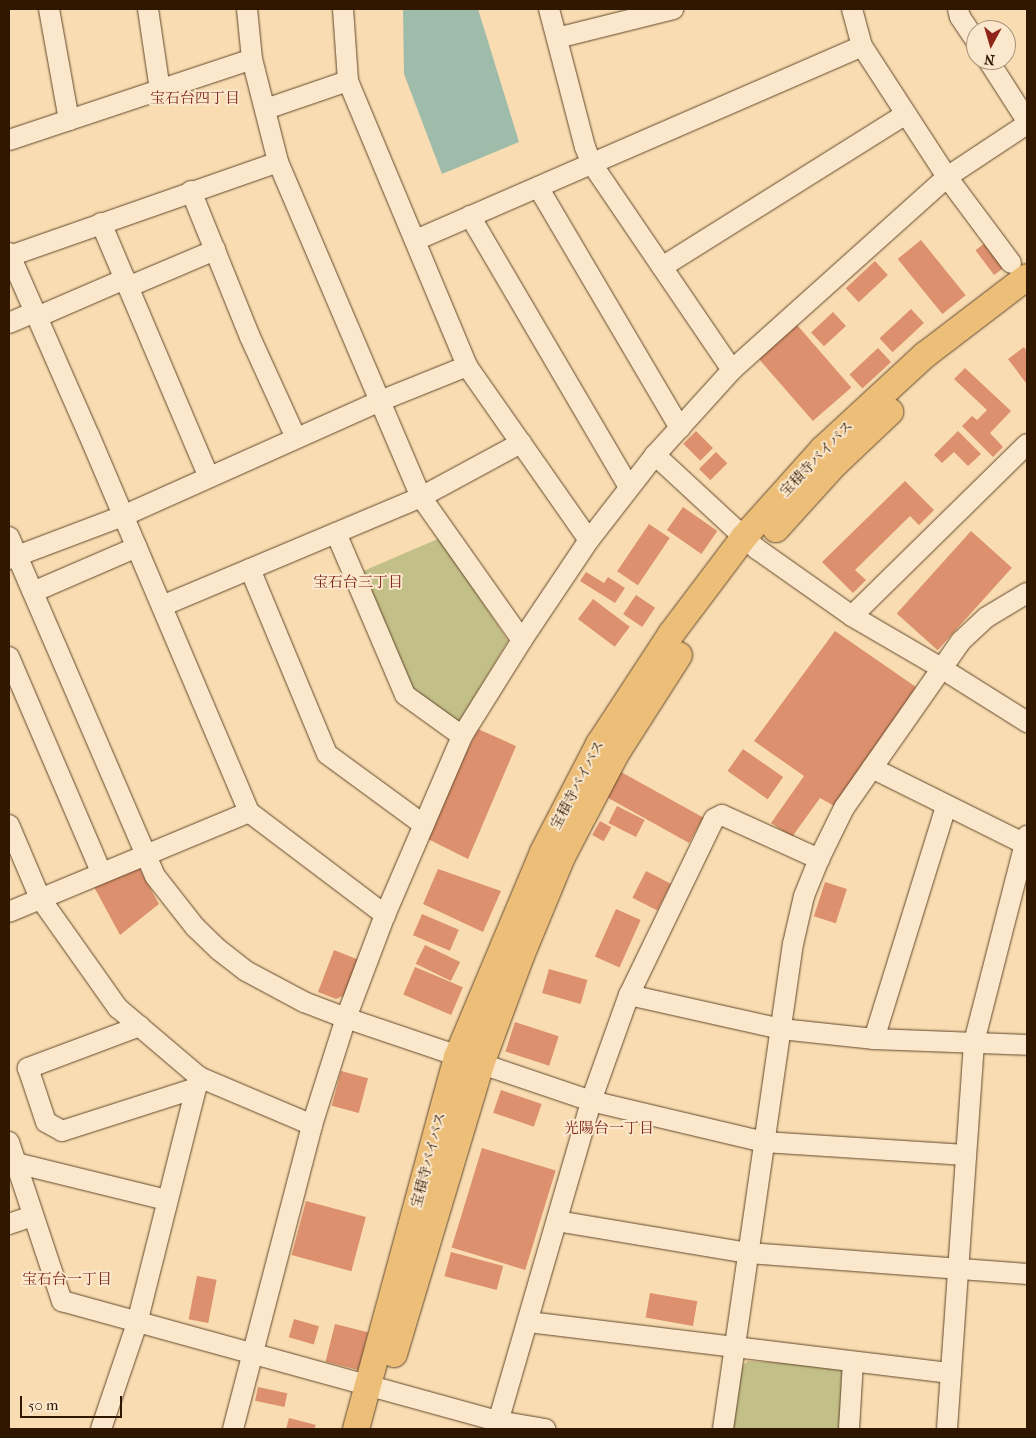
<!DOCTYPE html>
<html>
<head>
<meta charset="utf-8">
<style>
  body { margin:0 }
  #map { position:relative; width:1036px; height:1438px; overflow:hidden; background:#f9dcb1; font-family:"IM FELL French Canon","Noto Serif JP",serif }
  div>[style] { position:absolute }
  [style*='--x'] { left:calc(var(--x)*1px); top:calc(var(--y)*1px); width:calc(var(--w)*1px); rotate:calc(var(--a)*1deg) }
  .green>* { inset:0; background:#c3bf88 }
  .water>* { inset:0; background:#9ebca9 }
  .building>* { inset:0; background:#dc906d; transform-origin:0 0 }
  .roads { filter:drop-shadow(0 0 1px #62482c) drop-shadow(0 0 1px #62482c) }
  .minor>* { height:20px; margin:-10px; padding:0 10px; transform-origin:10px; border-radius:10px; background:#fbe8cc }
  .major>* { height:26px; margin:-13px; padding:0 13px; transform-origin:13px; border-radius:13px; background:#ecbe78 }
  span { translate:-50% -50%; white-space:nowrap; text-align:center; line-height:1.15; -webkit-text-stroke:4px #fbe8cc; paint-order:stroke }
  .street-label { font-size:14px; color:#301700 }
  .neighbourhood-label { font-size:15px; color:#7a1f14 }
  .frame { position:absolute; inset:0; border:10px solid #301700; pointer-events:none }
  .north { position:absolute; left:966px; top:20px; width:50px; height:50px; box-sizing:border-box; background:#fbe8cc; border:1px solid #aa947a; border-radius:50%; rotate:186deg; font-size:14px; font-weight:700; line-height:20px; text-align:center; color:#301700 }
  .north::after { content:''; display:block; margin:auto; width:18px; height:22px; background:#8f2418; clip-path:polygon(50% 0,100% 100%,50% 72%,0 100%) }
  .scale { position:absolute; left:20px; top:1396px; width:102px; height:22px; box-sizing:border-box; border:2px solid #301700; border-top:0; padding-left:6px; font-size:15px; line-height:18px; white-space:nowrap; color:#301700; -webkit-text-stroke:4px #fbe8cc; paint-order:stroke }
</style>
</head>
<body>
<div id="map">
  <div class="green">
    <i style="clip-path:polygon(440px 538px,508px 641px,458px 723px,409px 691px,361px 572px)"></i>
    <i style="clip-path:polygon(748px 1361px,836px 1366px,847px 1374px,842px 1429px,732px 1429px,741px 1367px)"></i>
  </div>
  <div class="water">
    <i style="clip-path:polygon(403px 9px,478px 9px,519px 142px,442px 174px,404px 74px)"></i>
  </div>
  <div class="building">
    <i style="left:921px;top:240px;width:71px;height:30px;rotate:51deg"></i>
    <i style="left:989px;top:240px;width:31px;height:17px;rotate:53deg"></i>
    <i style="left:875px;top:261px;width:19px;height:40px;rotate:47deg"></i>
    <i style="left:911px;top:309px;width:19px;height:43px;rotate:47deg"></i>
    <i style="left:833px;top:312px;width:19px;height:30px;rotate:47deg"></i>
    <i style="left:791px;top:318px;width:92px;height:51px;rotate:49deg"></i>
    <i style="clip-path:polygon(1024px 347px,1027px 352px,1026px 383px,1008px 359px)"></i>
    <i style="left:878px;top:348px;width:19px;height:39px;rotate:47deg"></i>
    <i style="clip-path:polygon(965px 368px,1011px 411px,990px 433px,1003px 447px,993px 457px,962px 426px,972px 416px,977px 420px,987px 410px,954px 379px)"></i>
    <i style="left:696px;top:431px;width:24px;height:18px;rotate:45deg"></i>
    <i style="clip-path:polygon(958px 431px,981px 454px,968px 466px,954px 452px,942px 463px,934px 455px)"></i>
    <i style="left:716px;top:452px;width:16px;height:24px;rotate:45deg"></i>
    <i style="clip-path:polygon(905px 481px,934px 510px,919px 525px,910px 516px,855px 570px,866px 580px,853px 593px,822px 562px)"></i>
    <i style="left:683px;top:507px;width:42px;height:28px;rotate:35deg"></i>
    <i style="left:649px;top:524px;width:25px;height:57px;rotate:34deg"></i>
    <i style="left:971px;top:531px;width:55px;height:111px;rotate:42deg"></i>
    <i style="clip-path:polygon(586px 572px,604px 583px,608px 577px,625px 588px,615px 603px,580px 581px)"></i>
    <i style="left:636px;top:595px;width:23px;height:23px;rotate:34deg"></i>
    <i style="left:593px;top:599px;width:46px;height:25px;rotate:37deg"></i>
    <i style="clip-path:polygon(835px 631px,916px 687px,834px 806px,820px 798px,792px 837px,771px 823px,804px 776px,754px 741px)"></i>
    <i style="clip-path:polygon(478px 729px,516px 746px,468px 859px,424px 837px)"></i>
    <i style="left:743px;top:749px;width:49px;height:27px;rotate:35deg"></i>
    <i style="left:621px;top:772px;width:94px;height:29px;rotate:29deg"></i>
    <i style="left:617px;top:806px;width:31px;height:19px;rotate:27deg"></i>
    <i style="left:600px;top:821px;width:13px;height:16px;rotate:29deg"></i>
    <i style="clip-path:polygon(138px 866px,159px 904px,120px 935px,93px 885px)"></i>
    <i style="clip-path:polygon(438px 869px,501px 891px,483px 932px,423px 904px)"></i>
    <i style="left:646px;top:871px;width:28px;height:30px;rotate:27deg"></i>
    <i style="left:825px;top:882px;width:23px;height:36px;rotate:18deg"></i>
    <i style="left:616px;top:909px;width:27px;height:52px;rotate:24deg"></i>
    <i style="left:422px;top:914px;width:40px;height:23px;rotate:23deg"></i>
    <i style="left:425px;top:945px;width:39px;height:21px;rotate:26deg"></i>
    <i style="clip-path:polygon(334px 950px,359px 960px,345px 995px,336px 999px,318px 992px)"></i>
    <i style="left:415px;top:967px;width:52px;height:30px;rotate:23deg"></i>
    <i style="left:549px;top:969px;width:40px;height:25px;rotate:16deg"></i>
    <i style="left:515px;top:1022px;width:46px;height:31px;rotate:18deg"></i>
    <i style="left:341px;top:1071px;width:28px;height:36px;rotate:15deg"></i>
    <i style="left:501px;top:1090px;width:43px;height:24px;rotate:19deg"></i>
    <i style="left:482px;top:1148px;width:77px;height:104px;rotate:17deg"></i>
    <i style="left:306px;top:1201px;width:62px;height:56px;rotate:15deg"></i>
    <i style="left:451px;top:1252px;width:54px;height:25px;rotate:15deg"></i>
    <i style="left:197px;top:1276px;width:20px;height:44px;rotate:11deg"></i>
    <i style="left:650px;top:1293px;width:48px;height:25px;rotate:10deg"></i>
    <i style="left:294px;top:1319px;width:26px;height:19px;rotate:16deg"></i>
    <i style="left:335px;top:1324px;width:34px;height:39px;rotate:14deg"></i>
    <i style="left:258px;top:1387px;width:30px;height:14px;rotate:12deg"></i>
    <i style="clip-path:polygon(289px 1418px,316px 1425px,314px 1429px,286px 1429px)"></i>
  </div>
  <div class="roads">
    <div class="minor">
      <i style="--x:49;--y:9;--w:113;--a:79.8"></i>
      <i style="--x:148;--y:9;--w:82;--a:81.6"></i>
      <i style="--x:247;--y:9;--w:50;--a:84.3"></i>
      <i style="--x:252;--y:59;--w:106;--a:75.8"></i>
      <i style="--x:278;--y:162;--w:364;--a:66.9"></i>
      <i style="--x:421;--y:497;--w:175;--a:54.8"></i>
      <i style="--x:343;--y:9;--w:72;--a:86"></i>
      <i style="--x:348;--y:81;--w:309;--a:67.3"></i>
      <i style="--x:467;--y:366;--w:94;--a:55"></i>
      <i style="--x:549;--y:9;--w:143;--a:75.4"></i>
      <i style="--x:585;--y:147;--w:18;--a:68"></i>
      <i style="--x:592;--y:164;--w:249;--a:55.8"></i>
      <i style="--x:852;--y:9;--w:38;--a:75"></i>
      <i style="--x:862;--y:46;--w:156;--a:57"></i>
      <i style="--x:947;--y:177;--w:107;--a:53.3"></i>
      <i style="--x:958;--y:9;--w:8;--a:76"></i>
      <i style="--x:960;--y:17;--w:29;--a:56"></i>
      <i style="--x:557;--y:38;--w:120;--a:-14"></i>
      <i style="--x:988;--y:60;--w:72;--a:57.4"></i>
      <i style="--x:266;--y:109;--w:87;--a:-18.9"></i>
      <i style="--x:9;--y:140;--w:256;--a:-18.4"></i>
      <i style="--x:538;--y:187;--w:280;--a:59.5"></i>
      <i style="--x:191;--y:191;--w:157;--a:68"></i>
      <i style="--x:250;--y:337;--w:111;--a:65.5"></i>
      <i style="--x:470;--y:216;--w:314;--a:59.6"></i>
      <i style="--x:101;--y:223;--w:276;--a:67"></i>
      <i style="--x:416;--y:240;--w:486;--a:-23.5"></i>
      <i style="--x:9;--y:253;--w:199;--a:66.3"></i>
      <i style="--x:89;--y:435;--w:410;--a:67"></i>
      <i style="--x:249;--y:812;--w:171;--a:37.1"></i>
      <i style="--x:10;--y:256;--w:284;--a:-19.3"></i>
      <i style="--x:662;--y:267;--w:288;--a:-32.1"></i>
      <i style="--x:128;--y:287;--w:95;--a:-23"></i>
      <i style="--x:37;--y:317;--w:96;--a:-23.4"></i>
      <i style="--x:9;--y:323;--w:28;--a:-23"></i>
      <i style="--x:655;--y:455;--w:139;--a:42.7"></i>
      <i style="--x:757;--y:549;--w:116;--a:35.2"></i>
      <i style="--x:852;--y:616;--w:103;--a:30.3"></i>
      <i style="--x:941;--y:668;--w:102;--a:32.1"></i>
      <i style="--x:336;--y:533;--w:176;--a:66.9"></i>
      <i style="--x:405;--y:695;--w:70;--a:35.7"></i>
      <i style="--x:9;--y:537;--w:369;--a:66.7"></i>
      <i style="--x:155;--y:876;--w:65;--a:51.9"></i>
      <i style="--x:195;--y:927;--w:33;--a:44"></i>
      <i style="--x:219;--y:950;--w:34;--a:38"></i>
      <i style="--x:246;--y:971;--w:66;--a:28.1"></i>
      <i style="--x:304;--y:1002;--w:45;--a:20.9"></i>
      <i style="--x:346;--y:1018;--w:259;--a:18.7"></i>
      <i style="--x:591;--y:1101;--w:178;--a:13.3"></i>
      <i style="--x:764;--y:1142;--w:202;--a:3.7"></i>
      <i style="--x:9;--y:559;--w:122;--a:-20.7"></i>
      <i style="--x:123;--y:516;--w:282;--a:-24.1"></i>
      <i style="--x:380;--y:401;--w:94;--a:-21.9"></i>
      <i style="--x:250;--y:569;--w:200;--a:67.4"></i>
      <i style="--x:327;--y:754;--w:120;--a:36.2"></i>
      <i style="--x:33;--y:592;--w:113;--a:-23.4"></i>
      <i style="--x:162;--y:606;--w:281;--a:-22.8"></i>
      <i style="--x:421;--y:497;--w:114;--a:-28.4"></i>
      <i style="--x:521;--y:443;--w:118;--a:55"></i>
      <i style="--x:852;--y:616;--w:245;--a:-44.5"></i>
      <i style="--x:9;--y:657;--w:234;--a:66.8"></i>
      <i style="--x:872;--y:768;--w:173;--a:26.4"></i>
      <i style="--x:9;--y:825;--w:79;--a:67"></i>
      <i style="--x:40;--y:898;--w:135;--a:54.7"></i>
      <i style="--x:118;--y:1008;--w:106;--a:40.4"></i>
      <i style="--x:199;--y:1077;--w:123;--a:23"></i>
      <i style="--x:9;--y:912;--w:260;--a:-22.6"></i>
      <i style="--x:629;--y:995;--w:156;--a:12.6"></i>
      <i style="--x:781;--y:1029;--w:94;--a:6.1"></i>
      <i style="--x:874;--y:1039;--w:153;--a:2.2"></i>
      <i style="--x:140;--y:1026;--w:120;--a:159.4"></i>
      <i style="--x:28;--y:1068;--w:57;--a:71.6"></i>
      <i style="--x:46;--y:1122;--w:18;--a:29"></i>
      <i style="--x:62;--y:1131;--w:141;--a:-17.8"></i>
      <i style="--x:874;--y:1039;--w:244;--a:-72.8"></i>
      <i style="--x:9;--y:1142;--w:168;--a:71.6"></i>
      <i style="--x:62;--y:1301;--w:452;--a:15.4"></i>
      <i style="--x:498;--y:1421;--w:48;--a:9.7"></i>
      <i style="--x:16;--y:1163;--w:155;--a:13.8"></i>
      <i style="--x:557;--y:1221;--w:195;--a:9.5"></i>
      <i style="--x:749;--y:1253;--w:279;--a:4.3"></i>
      <i style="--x:9;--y:1224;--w:24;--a:-19"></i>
      <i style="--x:528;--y:1322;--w:426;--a:6.9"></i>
      <i style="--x:101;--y:1429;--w:112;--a:-71.2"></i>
      <i style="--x:137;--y:1323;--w:254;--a:-75.9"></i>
      <i style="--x:233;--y:1429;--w:314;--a:-75.4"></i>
      <i style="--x:312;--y:1125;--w:112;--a:-72.4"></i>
      <i style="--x:346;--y:1018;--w:110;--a:-69.3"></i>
      <i style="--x:385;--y:915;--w:195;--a:-66.7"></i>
      <i style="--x:462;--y:736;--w:113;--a:-58"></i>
      <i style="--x:522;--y:640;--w:120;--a:-56.2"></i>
      <i style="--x:589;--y:540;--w:108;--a:-52.2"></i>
      <i style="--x:655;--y:455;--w:115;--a:-47.8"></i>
      <i style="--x:732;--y:370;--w:289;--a:-41.9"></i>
      <i style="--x:947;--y:177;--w:96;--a:-33.5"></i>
      <i style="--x:496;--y:1429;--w:341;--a:-73.8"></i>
      <i style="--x:591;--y:1101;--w:113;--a:-70.3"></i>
      <i style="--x:629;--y:995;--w:195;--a:-64.2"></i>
      <i style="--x:714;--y:819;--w:9;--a:-27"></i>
      <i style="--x:722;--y:815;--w:107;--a:24.4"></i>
      <i style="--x:723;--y:1429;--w:490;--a:-81.8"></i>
      <i style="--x:793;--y:944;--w:49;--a:-77.1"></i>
      <i style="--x:804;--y:896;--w:40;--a:-68"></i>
      <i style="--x:819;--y:859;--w:57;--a:-63.9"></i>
      <i style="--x:844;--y:808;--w:204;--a:-55"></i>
      <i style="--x:961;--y:641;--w:35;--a:-43"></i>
      <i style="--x:987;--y:617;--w:47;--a:-31"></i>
      <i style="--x:849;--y:1429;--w:67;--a:-86.6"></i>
      <i style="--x:947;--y:1429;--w:388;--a:-86"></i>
      <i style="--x:974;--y:1042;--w:213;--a:-75.6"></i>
    </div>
    <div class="major">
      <i style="--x:776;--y:529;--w:88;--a:-47.8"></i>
      <i style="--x:835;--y:464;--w:76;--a:-43.4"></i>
      <i style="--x:394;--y:1354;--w:303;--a:-73.3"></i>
      <i style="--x:481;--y:1064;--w:115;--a:-69.7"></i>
      <i style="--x:521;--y:956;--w:107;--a:-67.5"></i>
      <i style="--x:562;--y:857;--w:119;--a:-62.4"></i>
      <i style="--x:617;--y:752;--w:115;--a:-57.4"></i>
      <i style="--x:356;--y:1429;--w:385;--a:-74.8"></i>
      <i style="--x:457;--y:1057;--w:222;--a:-67.2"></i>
      <i style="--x:543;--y:852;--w:122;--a:-62.6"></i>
      <i style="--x:599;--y:744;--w:131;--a:-56.8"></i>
      <i style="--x:671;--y:634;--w:121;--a:-53"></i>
      <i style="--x:744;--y:537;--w:118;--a:-48.1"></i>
      <i style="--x:823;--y:449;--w:139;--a:-42.7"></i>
      <i style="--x:925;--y:355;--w:128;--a:-37.4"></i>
    </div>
  </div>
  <div class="street-label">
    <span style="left:817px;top:459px;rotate:-46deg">宝積寺バイパス</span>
    <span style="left:578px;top:785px;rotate:-62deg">宝積寺バイパス</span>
    <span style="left:429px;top:1160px;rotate:-75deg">宝積寺バイパス</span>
  </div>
  <div class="neighbourhood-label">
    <span style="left:195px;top:99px">宝石台四丁目</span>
    <span style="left:358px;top:583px">宝石台三丁目</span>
    <span style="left:609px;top:1129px">光陽台一丁目</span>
    <span style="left:67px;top:1280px">宝石台一丁目</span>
  </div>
  <div class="frame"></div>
  <div class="north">N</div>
  <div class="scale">50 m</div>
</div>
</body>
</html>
